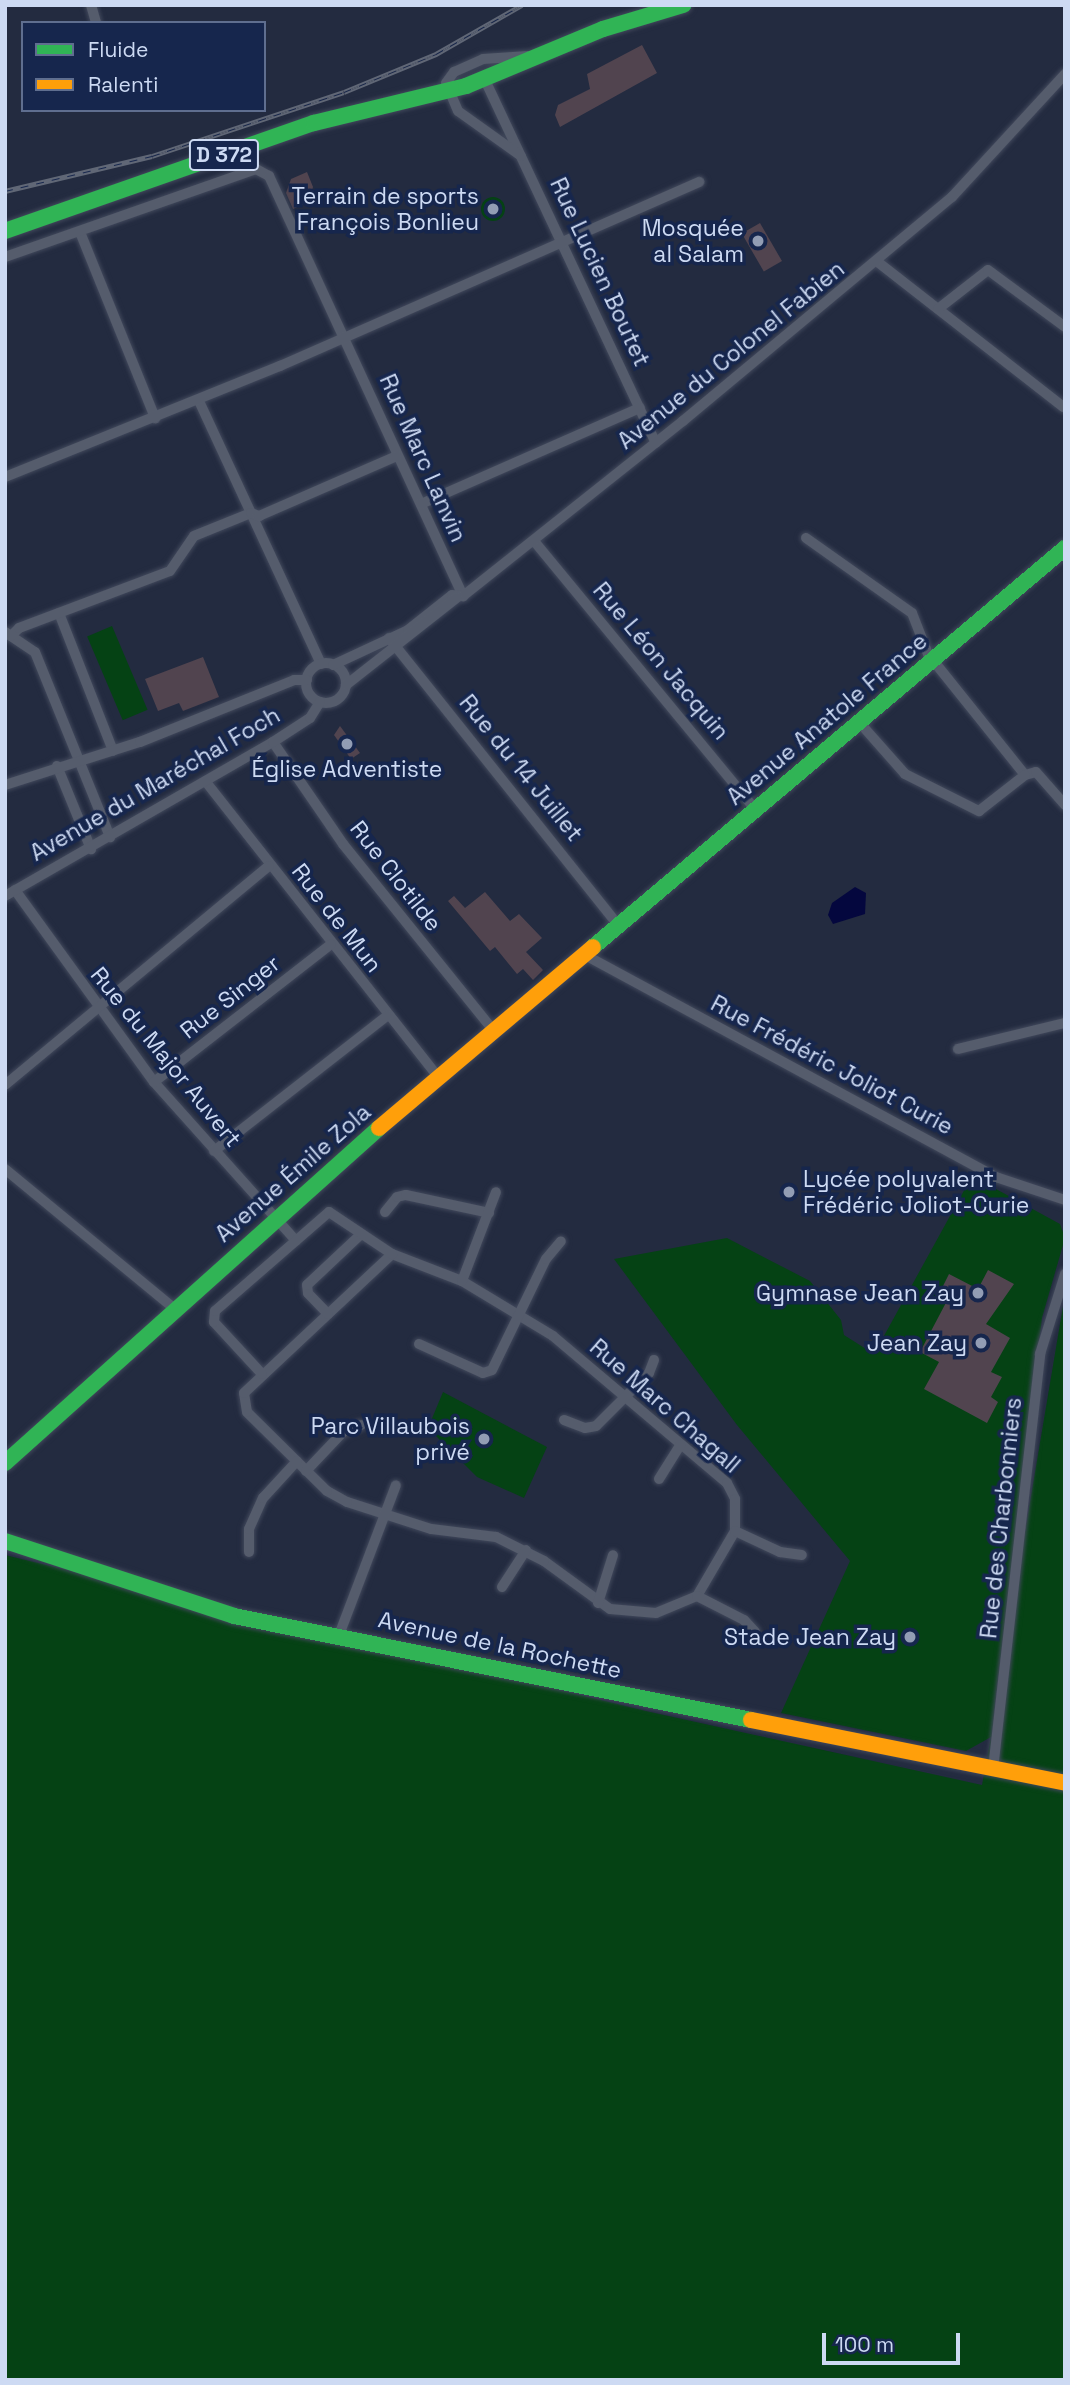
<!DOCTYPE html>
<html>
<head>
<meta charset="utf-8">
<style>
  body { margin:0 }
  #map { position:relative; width:1070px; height:2385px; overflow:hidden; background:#232b40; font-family:"Space Grotesk",sans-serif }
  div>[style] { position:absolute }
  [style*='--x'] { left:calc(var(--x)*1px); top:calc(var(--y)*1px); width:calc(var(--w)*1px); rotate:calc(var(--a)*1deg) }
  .green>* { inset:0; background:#054214; transform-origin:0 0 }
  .round { border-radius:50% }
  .water>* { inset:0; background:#04073e }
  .building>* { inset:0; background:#51444f; transform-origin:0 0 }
  .roads { filter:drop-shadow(0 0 2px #41485b) drop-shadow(0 0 2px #41485b) }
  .street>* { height:10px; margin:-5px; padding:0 5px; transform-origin:5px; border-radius:5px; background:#555c6c }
  .street>.ring { margin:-5px; padding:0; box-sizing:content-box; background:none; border:10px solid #555c6c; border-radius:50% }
  .fast>* { height:16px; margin:-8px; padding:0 8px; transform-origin:8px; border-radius:8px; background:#30b455 }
  .slow>* { height:16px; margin:-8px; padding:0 8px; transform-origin:8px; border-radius:8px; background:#ff9f0a }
  .rail>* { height:5px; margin-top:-2.5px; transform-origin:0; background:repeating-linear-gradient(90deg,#16264d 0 8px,#606776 0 16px); box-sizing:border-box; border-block:2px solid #606776 }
  .dots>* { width:19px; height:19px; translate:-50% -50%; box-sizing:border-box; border:4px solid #16264d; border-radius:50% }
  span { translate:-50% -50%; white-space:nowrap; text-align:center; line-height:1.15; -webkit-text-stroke:7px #16264d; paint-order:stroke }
  .shield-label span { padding:2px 5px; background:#16264d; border:2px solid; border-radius:5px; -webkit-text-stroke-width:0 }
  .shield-label { font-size:21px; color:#cddaf3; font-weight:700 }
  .poi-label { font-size:23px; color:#cddaf3 }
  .right { translate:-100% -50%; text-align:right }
  .left { translate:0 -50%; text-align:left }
  .street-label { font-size:23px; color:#cddaf3 }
  .frame { position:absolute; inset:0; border:7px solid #cddaf3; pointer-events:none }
  .legend { position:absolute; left:21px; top:21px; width:245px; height:91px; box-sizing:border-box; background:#16264d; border:2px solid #5f6e8f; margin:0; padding:9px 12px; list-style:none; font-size:21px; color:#cddaf3 }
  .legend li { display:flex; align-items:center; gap:14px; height:35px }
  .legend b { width:35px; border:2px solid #5f6e8f }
  .scale { position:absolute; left:822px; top:2333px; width:138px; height:32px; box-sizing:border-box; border:4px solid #cddaf3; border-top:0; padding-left:9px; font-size:21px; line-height:24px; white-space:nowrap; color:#cddaf3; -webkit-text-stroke:5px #16264d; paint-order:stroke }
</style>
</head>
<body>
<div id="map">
  <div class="green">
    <i class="round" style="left:481px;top:197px;width:24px;height:24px"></i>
    <i style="left:112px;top:626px;width:91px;height:27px;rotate:67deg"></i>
    <i style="clip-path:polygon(972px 1176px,1060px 1224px,1065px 1238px,1042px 1318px,993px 1722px,1065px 1294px,1065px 2380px,5px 2380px,5px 1555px,646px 1711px,982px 1785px,991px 1737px,966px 1751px,781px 1713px,850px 1561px,737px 1425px,614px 1259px,727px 1238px,810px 1281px,841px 1320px,844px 1335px,874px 1354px)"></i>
    <i style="clip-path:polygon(443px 1392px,547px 1447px,524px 1498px,477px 1477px,428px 1428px)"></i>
  </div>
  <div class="water">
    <i style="clip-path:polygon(855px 887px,866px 893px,865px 914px,833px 924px,828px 915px,832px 903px)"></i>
  </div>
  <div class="building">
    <i style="clip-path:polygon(642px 45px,657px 73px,560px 127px,555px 115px,558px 105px,590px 89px,587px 74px)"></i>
    <i style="clip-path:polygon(307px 172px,313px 187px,308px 202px,293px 209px,286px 193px,291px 179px)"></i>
    <i style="left:760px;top:223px;width:44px;height:21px;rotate:60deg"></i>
    <i style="clip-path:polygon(203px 657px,219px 697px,183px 711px,179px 703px,158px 711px,145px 679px)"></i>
    <i style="clip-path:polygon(340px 726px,360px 753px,351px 759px,334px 735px)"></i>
    <i style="clip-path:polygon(485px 892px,510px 921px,519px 914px,542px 938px,526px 952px,543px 970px,533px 980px,523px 969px,517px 974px,495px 947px,490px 951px,448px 901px,454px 896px,465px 908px)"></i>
    <i style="clip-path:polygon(988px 1270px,1014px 1284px,986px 1324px,1010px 1338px,991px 1372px,1002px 1377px,991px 1397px,998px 1402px,987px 1423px,924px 1389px,939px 1362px,920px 1352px,950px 1295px,941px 1290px,949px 1274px,978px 1289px)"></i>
  </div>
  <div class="roads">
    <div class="street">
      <i style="--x:91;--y:5;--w:19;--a:74"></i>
      <i style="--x:485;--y:80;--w:401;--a:64.8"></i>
      <i style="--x:521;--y:156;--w:77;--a:-144.5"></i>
      <i style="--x:458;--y:111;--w:30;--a:-113"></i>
      <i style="--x:446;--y:83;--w:14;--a:-54"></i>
      <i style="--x:454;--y:72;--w:32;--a:-24"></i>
      <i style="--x:483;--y:59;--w:45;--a:-3.8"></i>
      <i style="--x:80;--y:232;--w:201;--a:68"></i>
      <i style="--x:5;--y:257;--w:266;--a:-19.3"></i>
      <i style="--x:256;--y:169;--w:15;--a:28"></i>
      <i style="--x:269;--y:176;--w:463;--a:65.2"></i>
      <i style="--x:879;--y:263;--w:234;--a:38"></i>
      <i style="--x:938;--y:309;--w:63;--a:-38"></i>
      <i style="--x:988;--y:270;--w:96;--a:36.5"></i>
      <i style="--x:199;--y:401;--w:290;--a:65.1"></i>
      <i style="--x:5;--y:477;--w:297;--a:-22"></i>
      <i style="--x:280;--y:366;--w:458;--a:-23.7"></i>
      <i style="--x:421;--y:504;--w:239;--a:-23.7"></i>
      <i style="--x:806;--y:538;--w:130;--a:35.3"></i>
      <i style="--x:912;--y:613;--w:44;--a:68.7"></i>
      <i style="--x:928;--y:654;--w:155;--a:51.3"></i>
      <i style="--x:1025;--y:775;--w:11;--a:-15"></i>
      <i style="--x:1036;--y:772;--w:44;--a:48.7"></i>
      <i style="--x:534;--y:541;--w:347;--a:50.5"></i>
      <i style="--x:59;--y:613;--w:148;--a:68.6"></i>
      <i style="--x:5;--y:632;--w:36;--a:34"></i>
      <i style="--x:35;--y:652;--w:200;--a:67.9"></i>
      <i style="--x:11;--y:636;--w:11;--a:-45"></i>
      <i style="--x:19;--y:628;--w:161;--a:-20.7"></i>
      <i style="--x:170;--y:571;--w:42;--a:-55.6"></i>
      <i style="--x:194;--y:536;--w:61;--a:-22"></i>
      <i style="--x:251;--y:513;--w:9;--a:21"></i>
      <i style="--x:259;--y:516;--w:150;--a:-23.5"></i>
      <i style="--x:389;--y:638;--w:369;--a:51.4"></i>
      <i class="ring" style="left:306px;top:663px;width:30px;height:30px"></i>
      <i style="--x:333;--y:665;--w:83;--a:-25"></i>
      <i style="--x:408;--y:630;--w:56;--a:-38.5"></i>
      <i style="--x:452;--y:595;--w:11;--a:5"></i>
      <i style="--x:463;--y:596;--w:281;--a:-38.5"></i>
      <i style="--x:683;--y:421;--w:350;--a:-39.8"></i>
      <i style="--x:952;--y:197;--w:167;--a:-47.4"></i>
      <i style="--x:346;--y:685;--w:142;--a:-38.2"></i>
      <i style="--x:859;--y:722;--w:69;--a:48.5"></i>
      <i style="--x:905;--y:774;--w:83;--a:26.6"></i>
      <i style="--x:979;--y:811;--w:58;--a:-38"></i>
      <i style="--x:273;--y:742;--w:124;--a:55.5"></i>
      <i style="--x:343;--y:844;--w:240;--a:51.1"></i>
      <i style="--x:57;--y:766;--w:90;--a:67.7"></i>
      <i style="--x:206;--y:782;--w:377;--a:51.8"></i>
      <i style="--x:5;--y:785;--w:142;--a:-17.7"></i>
      <i style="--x:140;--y:742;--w:166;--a:-21.9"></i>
      <i style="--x:294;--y:680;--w:13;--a:0"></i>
      <i style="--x:15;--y:890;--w:237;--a:54.1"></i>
      <i style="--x:154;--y:1082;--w:213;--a:48.2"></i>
      <i style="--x:5;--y:896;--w:309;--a:-29.9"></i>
      <i style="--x:273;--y:742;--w:44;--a:-33"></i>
      <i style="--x:310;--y:718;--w:19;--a:-58"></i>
      <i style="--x:585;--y:955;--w:467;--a:28.4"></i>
      <i style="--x:996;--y:1177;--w:73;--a:18.4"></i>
      <i style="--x:958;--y:1049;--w:110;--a:-13.7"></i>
      <i style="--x:154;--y:1082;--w:224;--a:-37.9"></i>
      <i style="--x:5;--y:1085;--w:343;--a:-39.7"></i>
      <i style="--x:214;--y:1151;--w:221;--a:-38"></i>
      <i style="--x:5;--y:1169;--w:220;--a:39.5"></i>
      <i style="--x:385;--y:1212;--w:19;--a:-51"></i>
      <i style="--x:397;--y:1197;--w:9;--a:-13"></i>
      <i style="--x:406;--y:1195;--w:85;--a:12.2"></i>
      <i style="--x:392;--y:1254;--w:75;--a:21.1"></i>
      <i style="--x:462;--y:1281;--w:106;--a:31.1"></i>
      <i style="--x:553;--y:1336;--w:228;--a:40.2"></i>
      <i style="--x:727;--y:1483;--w:18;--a:63"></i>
      <i style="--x:735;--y:1499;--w:32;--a:90"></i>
      <i style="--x:735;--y:1531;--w:75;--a:120.3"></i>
      <i style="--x:697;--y:1596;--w:44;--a:157.5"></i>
      <i style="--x:656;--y:1613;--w:46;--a:-175"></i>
      <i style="--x:610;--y:1609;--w:82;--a:-144"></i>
      <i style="--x:544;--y:1561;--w:54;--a:-153.4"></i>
      <i style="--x:496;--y:1537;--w:65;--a:-173"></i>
      <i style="--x:431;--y:1529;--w:88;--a:-162.2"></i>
      <i style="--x:347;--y:1502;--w:23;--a:-151"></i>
      <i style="--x:327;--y:1491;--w:112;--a:-135.4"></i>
      <i style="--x:247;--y:1412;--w:19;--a:-99"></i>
      <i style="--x:244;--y:1393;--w:203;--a:-43.2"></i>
      <i style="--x:462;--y:1281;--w:95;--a:-69.1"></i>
      <i style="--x:328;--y:1314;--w:29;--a:-134"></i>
      <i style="--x:308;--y:1293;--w:8;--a:-97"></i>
      <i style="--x:307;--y:1285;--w:71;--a:-43.3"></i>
      <i style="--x:419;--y:1344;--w:70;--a:24.4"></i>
      <i style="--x:483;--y:1373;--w:9;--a:-18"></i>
      <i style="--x:492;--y:1370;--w:123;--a:-64.1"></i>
      <i style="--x:546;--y:1259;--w:23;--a:-50"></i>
      <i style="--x:262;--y:1374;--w:71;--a:-132.7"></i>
      <i style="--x:214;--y:1322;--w:11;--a:-85"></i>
      <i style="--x:215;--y:1311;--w:151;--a:-41"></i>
      <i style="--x:329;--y:1212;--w:76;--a:33.7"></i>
      <i style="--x:564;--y:1420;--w:22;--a:21"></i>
      <i style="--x:585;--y:1428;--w:11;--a:-10"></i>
      <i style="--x:596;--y:1426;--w:75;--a:-45"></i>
      <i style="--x:649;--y:1373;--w:14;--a:-69"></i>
      <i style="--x:306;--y:1471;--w:55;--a:-46.5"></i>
      <i style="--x:344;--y:1431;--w:18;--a:-19"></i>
      <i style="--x:659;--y:1479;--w:40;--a:-58"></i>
      <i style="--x:735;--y:1531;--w:50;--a:25"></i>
      <i style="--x:780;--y:1552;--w:22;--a:8"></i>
      <i style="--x:249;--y:1552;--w:23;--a:-90"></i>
      <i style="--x:249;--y:1529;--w:34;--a:-66"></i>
      <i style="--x:263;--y:1498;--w:50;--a:-47.4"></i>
      <i style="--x:502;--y:1587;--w:44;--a:-57"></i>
      <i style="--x:697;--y:1596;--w:53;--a:27.1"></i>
      <i style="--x:744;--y:1620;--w:16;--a:47"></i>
      <i style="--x:598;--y:1603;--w:50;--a:-72.6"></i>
      <i style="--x:339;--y:1635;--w:160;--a:-69.2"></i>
      <i style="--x:993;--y:1769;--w:418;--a:-83.5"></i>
      <i style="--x:1040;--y:1354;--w:84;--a:-72.6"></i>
    </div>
    <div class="fast">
      <i style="--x:5;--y:231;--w:327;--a:-19.3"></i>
      <i style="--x:314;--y:123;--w:156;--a:-13.7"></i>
      <i style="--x:466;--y:86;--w:148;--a:-22.6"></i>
      <i style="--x:603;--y:29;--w:84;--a:-16.7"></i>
      <i style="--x:593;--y:947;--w:618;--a:-40.21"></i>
      <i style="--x:5;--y:1463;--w:502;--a:-41.85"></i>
      <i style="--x:5;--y:1541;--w:241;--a:18.1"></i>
      <i style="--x:234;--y:1616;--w:527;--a:11.37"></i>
    </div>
    <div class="slow">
      <i style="--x:379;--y:1128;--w:280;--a:-40.2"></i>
      <i style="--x:751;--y:1720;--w:320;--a:11.3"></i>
    </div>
  </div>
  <div class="rail">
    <i style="--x:5;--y:191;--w:151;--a:-13.4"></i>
    <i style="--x:152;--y:156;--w:202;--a:-18.4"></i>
    <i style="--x:344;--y:92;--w:100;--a:-22.4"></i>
    <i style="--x:436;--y:54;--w:99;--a:-29.7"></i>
  </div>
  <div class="dots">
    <i style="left:493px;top:209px;background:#929db4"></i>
    <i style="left:758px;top:241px;background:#929db4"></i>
    <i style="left:347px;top:744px;background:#929db4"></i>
    <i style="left:789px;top:1192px;background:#929db4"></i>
    <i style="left:978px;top:1293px;background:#929db4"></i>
    <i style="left:981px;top:1343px;background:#929db4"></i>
    <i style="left:484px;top:1439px;background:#929db4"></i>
    <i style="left:910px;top:1637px;background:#929db4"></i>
  </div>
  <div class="shield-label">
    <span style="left:224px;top:155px">D 372</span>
  </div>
  <div class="poi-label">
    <span class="right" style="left:479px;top:209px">Terrain de sports<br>François Bonlieu</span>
    <span class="right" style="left:744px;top:241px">Mosquée<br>al Salam</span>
    <span style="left:347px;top:769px">Église Adventiste</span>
    <span class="left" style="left:803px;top:1192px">Lycée polyvalent<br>Frédéric Joliot-Curie</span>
    <span class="right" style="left:964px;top:1293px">Gymnase Jean Zay</span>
    <span class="right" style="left:967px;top:1343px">Jean Zay</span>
    <span class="right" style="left:470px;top:1439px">Parc Villaubois<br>privé</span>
    <span class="right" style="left:896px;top:1637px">Stade Jean Zay</span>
  </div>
  <div class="street-label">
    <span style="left:600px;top:272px;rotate:65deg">Rue Lucien Boutet</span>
    <span style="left:731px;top:355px;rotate:-39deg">Avenue du Colonel Fabien</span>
    <span style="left:423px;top:458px;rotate:66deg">Rue Marc Lanvin</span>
    <span style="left:661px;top:661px;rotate:50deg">Rue Léon Jacquin</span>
    <span style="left:827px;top:719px;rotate:-40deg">Avenue Anatole France</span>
    <span style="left:521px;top:768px;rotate:51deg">Rue du 14 Juillet</span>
    <span style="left:155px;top:784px;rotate:-30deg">Avenue du Maréchal Foch</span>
    <span style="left:396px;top:876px;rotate:52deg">Rue Clotilde</span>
    <span style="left:337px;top:918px;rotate:52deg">Rue de Mun</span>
    <span style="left:230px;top:997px;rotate:-38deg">Rue Singer</span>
    <span style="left:166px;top:1057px;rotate:51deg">Rue du Major Auvert</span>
    <span style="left:832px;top:1065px;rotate:28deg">Rue Frédéric Joliot Curie</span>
    <span style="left:293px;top:1173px;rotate:-41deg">Avenue Émile Zola</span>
    <span style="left:665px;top:1406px;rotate:41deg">Rue Marc Chagall</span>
    <span style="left:1001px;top:1518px;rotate:-84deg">Rue des Charbonniers</span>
    <span style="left:500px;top:1645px;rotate:12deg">Avenue de la Rochette</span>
  </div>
  <div class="frame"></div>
  <ul class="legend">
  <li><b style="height:9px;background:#30b455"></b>Fluide</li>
  <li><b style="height:9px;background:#ff9f0a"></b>Ralenti</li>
  </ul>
  <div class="scale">100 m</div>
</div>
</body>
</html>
